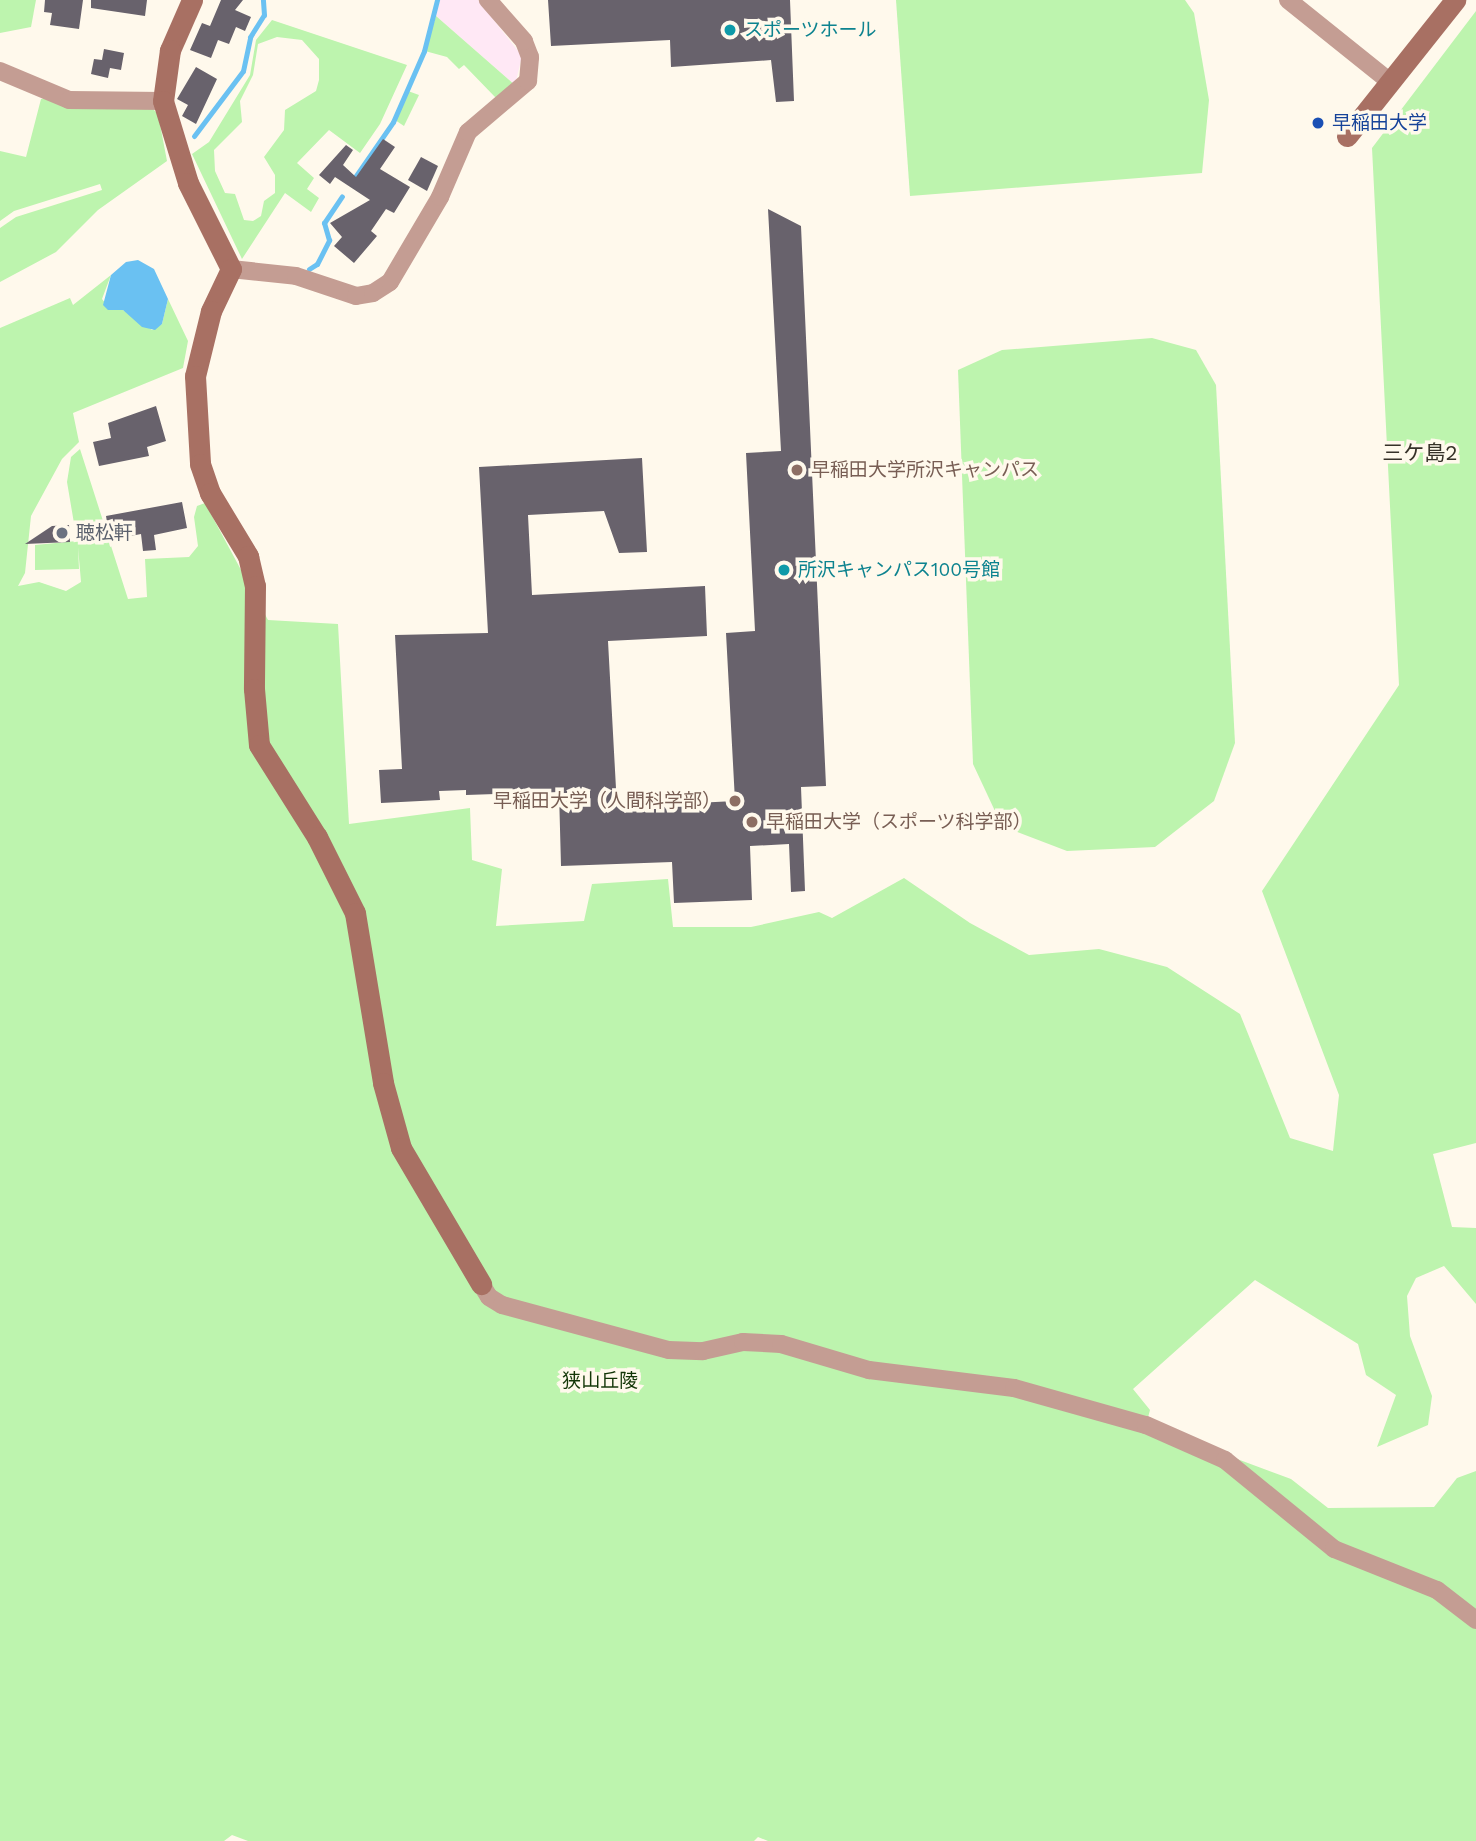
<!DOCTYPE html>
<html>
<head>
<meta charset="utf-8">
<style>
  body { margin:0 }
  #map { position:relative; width:1476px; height:1841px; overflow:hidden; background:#fff9ec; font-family:"Work Sans","Noto Sans JP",sans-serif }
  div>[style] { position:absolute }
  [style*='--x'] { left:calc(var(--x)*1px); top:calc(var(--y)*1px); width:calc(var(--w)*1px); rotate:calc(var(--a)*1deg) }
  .industrial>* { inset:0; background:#ffe8f5 }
  .green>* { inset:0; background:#bdf4ae }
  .water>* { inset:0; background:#6ac1f2 }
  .stream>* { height:5px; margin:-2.5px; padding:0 2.5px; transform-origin:2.5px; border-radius:2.5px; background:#6ac1f2 }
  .building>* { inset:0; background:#68626c }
  .street>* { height:18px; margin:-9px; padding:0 9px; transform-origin:9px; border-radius:9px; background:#c49d93 }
  .secondary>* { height:21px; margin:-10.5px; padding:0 10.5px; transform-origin:10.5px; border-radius:10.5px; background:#a87063 }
  .dots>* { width:19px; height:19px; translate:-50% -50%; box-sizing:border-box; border:4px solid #fff9ec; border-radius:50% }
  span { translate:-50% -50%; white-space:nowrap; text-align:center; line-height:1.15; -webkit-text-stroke:7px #fff9ec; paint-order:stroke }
  .culture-label { font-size:19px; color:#0d838f }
  .left { translate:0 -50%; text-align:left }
  .transit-label { font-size:19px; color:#164399 }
  .education-label { font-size:19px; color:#785e54 }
  .right { translate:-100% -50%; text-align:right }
  .worship-label { font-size:19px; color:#5b616d }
  .park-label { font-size:19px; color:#133607 }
  .neighbourhood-label { font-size:21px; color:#363128 }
</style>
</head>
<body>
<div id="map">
  <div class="industrial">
    <i style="clip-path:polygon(440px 0,478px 0,522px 56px,515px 85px,436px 16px)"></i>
  </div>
  <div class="green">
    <i style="clip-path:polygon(0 0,36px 0,31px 27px,0 33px)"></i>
    <i style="clip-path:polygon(896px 0,1185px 0,1194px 13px,1209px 100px,1202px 173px,910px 196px)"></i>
    <i style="clip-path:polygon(1476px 11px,1476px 1143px,1433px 1154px,1452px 1227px,1476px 1228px,1476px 1304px,1444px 1266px,1416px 1278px,1407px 1296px,1410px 1336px,1432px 1396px,1428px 1425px,1377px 1447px,1396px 1395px,1366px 1375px,1358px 1344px,1255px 1280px,1133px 1389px,1150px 1410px,1146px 1425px,1291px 1479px,1328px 1508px,1434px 1507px,1457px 1478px,1476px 1471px,1476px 1841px,768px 1841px,758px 1837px,754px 1841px,248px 1841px,232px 1835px,224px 1841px,0 1841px,0 328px,70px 298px,73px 305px,111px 275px,102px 299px,111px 310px,123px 310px,152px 330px,162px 324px,168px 299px,188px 341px,183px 368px,73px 413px,79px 442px,62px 459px,31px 516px,25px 573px,18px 586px,39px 582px,66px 591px,81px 582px,78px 547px,79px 569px,35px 570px,35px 545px,77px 541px,67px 482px,71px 457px,80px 449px,128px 599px,147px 597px,145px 559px,189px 557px,198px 546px,194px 517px,197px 506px,205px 503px,268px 620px,338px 624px,349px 824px,470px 808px,472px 860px,502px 869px,496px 926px,584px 921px,592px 884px,668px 879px,673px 927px,751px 927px,819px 912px,832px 918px,904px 878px,970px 923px,1029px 955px,1099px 949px,1167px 967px,1240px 1014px,1290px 1138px,1333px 1151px,1339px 1095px,1262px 891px,1399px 685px,1372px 148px)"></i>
    <i style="clip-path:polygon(436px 16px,515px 85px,496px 98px,464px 65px,459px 69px,447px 57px,425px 51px)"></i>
    <i style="clip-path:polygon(evenodd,272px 20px,407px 65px,380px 124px,360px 153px,329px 130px,297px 163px,314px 178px,307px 189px,319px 198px,311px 212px,285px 193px,242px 259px,192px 154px,209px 142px,250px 75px,256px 40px,272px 20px,277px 37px,302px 40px,319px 59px,319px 80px,316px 91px,285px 110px,284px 130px,264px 157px,275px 175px,275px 193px,264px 201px,261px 216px,253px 221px,244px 220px,235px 194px,225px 193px,215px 171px,214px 150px,242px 122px,240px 101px,253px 75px,258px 44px,277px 37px)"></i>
    <i style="clip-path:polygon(408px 91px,419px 95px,404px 126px,395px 120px)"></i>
    <i style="clip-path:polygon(47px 98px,80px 109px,152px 108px,158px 114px,167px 161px,98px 210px,56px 252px,0 282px,0 228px,16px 217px,102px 190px,100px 184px,14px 211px,0 221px,0 151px,26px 157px,41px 99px)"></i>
    <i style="clip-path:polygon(1152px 338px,1196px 350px,1216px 385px,1235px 743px,1214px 801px,1155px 847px,1067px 851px,1002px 826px,973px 764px,958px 370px,1002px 350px)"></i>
  </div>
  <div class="water">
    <i style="clip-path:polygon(138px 260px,154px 269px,168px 299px,162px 324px,155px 330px,142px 327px,123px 310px,108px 310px,103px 305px,111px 275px,126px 262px)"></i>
  </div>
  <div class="stream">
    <i style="--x:194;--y:136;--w:81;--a:-53"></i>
    <i style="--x:243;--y:71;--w:35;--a:-78"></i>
    <i style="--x:250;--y:37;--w:26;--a:-58"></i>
    <i style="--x:264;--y:15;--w:15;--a:-94"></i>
    <i style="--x:353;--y:180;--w:70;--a:-55.4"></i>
    <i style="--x:393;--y:122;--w:77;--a:-66.4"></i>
    <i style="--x:424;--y:51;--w:53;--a:-75.7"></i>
    <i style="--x:309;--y:269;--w:9;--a:-32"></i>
    <i style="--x:317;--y:264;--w:27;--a:-63"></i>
    <i style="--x:329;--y:240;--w:18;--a:-106"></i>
    <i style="--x:324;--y:223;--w:32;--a:-56"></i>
  </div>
  <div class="building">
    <i style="clip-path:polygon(45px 0,83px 0,79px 29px,50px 25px,52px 13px,44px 12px)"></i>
    <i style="clip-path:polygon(91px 0,147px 0,145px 16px,91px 8px)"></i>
    <i style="clip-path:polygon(221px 0,243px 0,235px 10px,251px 17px,245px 31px,236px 27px,229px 44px,218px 40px,211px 58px,190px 50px,202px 23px,210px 26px)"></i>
    <i style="clip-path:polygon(548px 0,790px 0,794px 101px,776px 102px,771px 60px,671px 67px,670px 40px,551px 46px)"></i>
    <i style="clip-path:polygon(104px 49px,124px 53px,121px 70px,110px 68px,108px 78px,91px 74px,94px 59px,102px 60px)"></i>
    <i style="clip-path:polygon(196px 67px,217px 79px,196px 124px,182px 116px,188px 105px,177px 99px)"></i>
    <i style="clip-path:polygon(383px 139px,395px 147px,380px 169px,410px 187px,394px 213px,386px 209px,371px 231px,377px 236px,354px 263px,334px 246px,342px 237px,330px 223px,370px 200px,335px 177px,330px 184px,319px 175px,346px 145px,353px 150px,343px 165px,356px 177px)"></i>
    <i style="clip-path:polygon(421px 157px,438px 166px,427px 191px,408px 180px)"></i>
    <i style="clip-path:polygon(768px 209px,801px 226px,826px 786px,801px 787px,805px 891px,791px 892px,789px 844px,750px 846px,752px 900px,674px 903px,672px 862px,561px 866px,559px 792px,466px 795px,466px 790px,439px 791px,440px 800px,381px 803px,379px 770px,402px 769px,395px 635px,488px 633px,479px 467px,642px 458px,647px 552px,619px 553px,604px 511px,528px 515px,532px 595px,705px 586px,707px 636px,608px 641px,617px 807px,735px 801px,726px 633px,755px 631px,746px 453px,781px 451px)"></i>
    <i style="clip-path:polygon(156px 406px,166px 441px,147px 447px,149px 456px,99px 466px,93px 442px,111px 438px,108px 423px)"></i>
    <i style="clip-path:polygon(182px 502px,187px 528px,154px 535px,156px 550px,143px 551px,141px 534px,110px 540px,106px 516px)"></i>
    <i style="clip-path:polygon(69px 525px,70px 542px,25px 544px,52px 526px)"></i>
  </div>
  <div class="street">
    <i style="--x:1288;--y:0;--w:129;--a:38.7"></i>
    <i style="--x:0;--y:71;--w:75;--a:22.8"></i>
    <i style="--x:69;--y:100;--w:94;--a:0.6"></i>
    <i style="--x:231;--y:269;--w:65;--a:6.1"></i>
    <i style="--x:296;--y:276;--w:63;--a:18.4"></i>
    <i style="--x:356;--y:296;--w:17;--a:-10"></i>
    <i style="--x:373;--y:293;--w:20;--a:-33"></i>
    <i style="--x:390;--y:282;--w:99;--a:-59.5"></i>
    <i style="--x:440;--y:197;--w:71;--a:-66.7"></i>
    <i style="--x:468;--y:132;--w:79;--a:-40.4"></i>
    <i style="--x:528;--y:81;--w:24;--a:-85"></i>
    <i style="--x:530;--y:57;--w:17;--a:-111"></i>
    <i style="--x:524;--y:41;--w:55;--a:-131.3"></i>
    <i style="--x:481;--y:1284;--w:15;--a:58"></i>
    <i style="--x:489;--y:1297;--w:15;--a:32"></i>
    <i style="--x:502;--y:1305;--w:173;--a:15.1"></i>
    <i style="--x:669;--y:1350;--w:34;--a:2"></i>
    <i style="--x:703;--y:1351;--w:41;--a:-12.7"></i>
    <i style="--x:743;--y:1342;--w:38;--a:3"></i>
    <i style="--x:781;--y:1344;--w:92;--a:16.5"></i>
    <i style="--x:869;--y:1370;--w:146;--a:7.1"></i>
    <i style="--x:1014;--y:1388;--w:137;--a:15.7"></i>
    <i style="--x:1146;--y:1425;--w:86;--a:23.9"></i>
    <i style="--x:1225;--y:1460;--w:141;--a:39.2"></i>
    <i style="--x:1334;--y:1549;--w:111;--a:21.7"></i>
    <i style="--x:1437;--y:1590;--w:49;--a:37.6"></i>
  </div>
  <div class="secondary">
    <i style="--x:192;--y:0;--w:55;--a:113.7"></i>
    <i style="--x:170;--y:50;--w:51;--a:97.8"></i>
    <i style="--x:163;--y:101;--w:86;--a:73"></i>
    <i style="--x:188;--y:183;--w:96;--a:63.4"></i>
    <i style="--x:231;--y:269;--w:47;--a:115.5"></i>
    <i style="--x:211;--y:311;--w:67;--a:103.8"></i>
    <i style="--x:195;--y:376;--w:88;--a:86.7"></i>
    <i style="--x:200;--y:464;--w:31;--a:71"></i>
    <i style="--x:210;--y:493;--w:74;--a:58.9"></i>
    <i style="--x:248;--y:556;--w:31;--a:77"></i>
    <i style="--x:255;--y:586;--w:103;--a:90.6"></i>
    <i style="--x:254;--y:689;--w:56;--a:84.9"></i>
    <i style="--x:259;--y:745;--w:109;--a:57.8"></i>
    <i style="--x:317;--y:837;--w:85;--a:63.4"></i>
    <i style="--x:355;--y:913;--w:172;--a:80.6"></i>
    <i style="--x:383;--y:1083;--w:67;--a:74.5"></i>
    <i style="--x:401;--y:1148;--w:158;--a:59.5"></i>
    <i style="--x:1347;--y:136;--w:174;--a:-51.5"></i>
  </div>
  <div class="dots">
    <i style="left:730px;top:30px;background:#0f9aa8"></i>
    <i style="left:1318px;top:123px;background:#1a4fb4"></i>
    <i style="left:797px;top:470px;background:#8d6e63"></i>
    <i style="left:62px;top:533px;background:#6b7280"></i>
    <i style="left:784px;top:570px;background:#0f9aa8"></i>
    <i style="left:735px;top:801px;background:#8d6e63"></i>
    <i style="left:752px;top:822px;background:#8d6e63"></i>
  </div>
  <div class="culture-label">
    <span class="left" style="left:744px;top:30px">スポーツホール</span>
    <span class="left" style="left:798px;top:570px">所沢キャンパス100号館</span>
  </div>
  <div class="transit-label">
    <span class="left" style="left:1332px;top:123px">早稲田大学</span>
  </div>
  <div class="education-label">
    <span class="left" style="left:811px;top:470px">早稲田大学所沢キャンパス</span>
    <span class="right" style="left:721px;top:801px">早稲田大学（人間科学部）</span>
    <span class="left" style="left:766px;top:822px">早稲田大学（スポーツ科学部）</span>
  </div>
  <div class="worship-label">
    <span class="left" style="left:76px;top:533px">聴松軒</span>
  </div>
  <div class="park-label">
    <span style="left:600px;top:1381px">狭山丘陵</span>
  </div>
  <div class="neighbourhood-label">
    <span style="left:1420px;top:453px">三ケ島2</span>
  </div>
</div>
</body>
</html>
